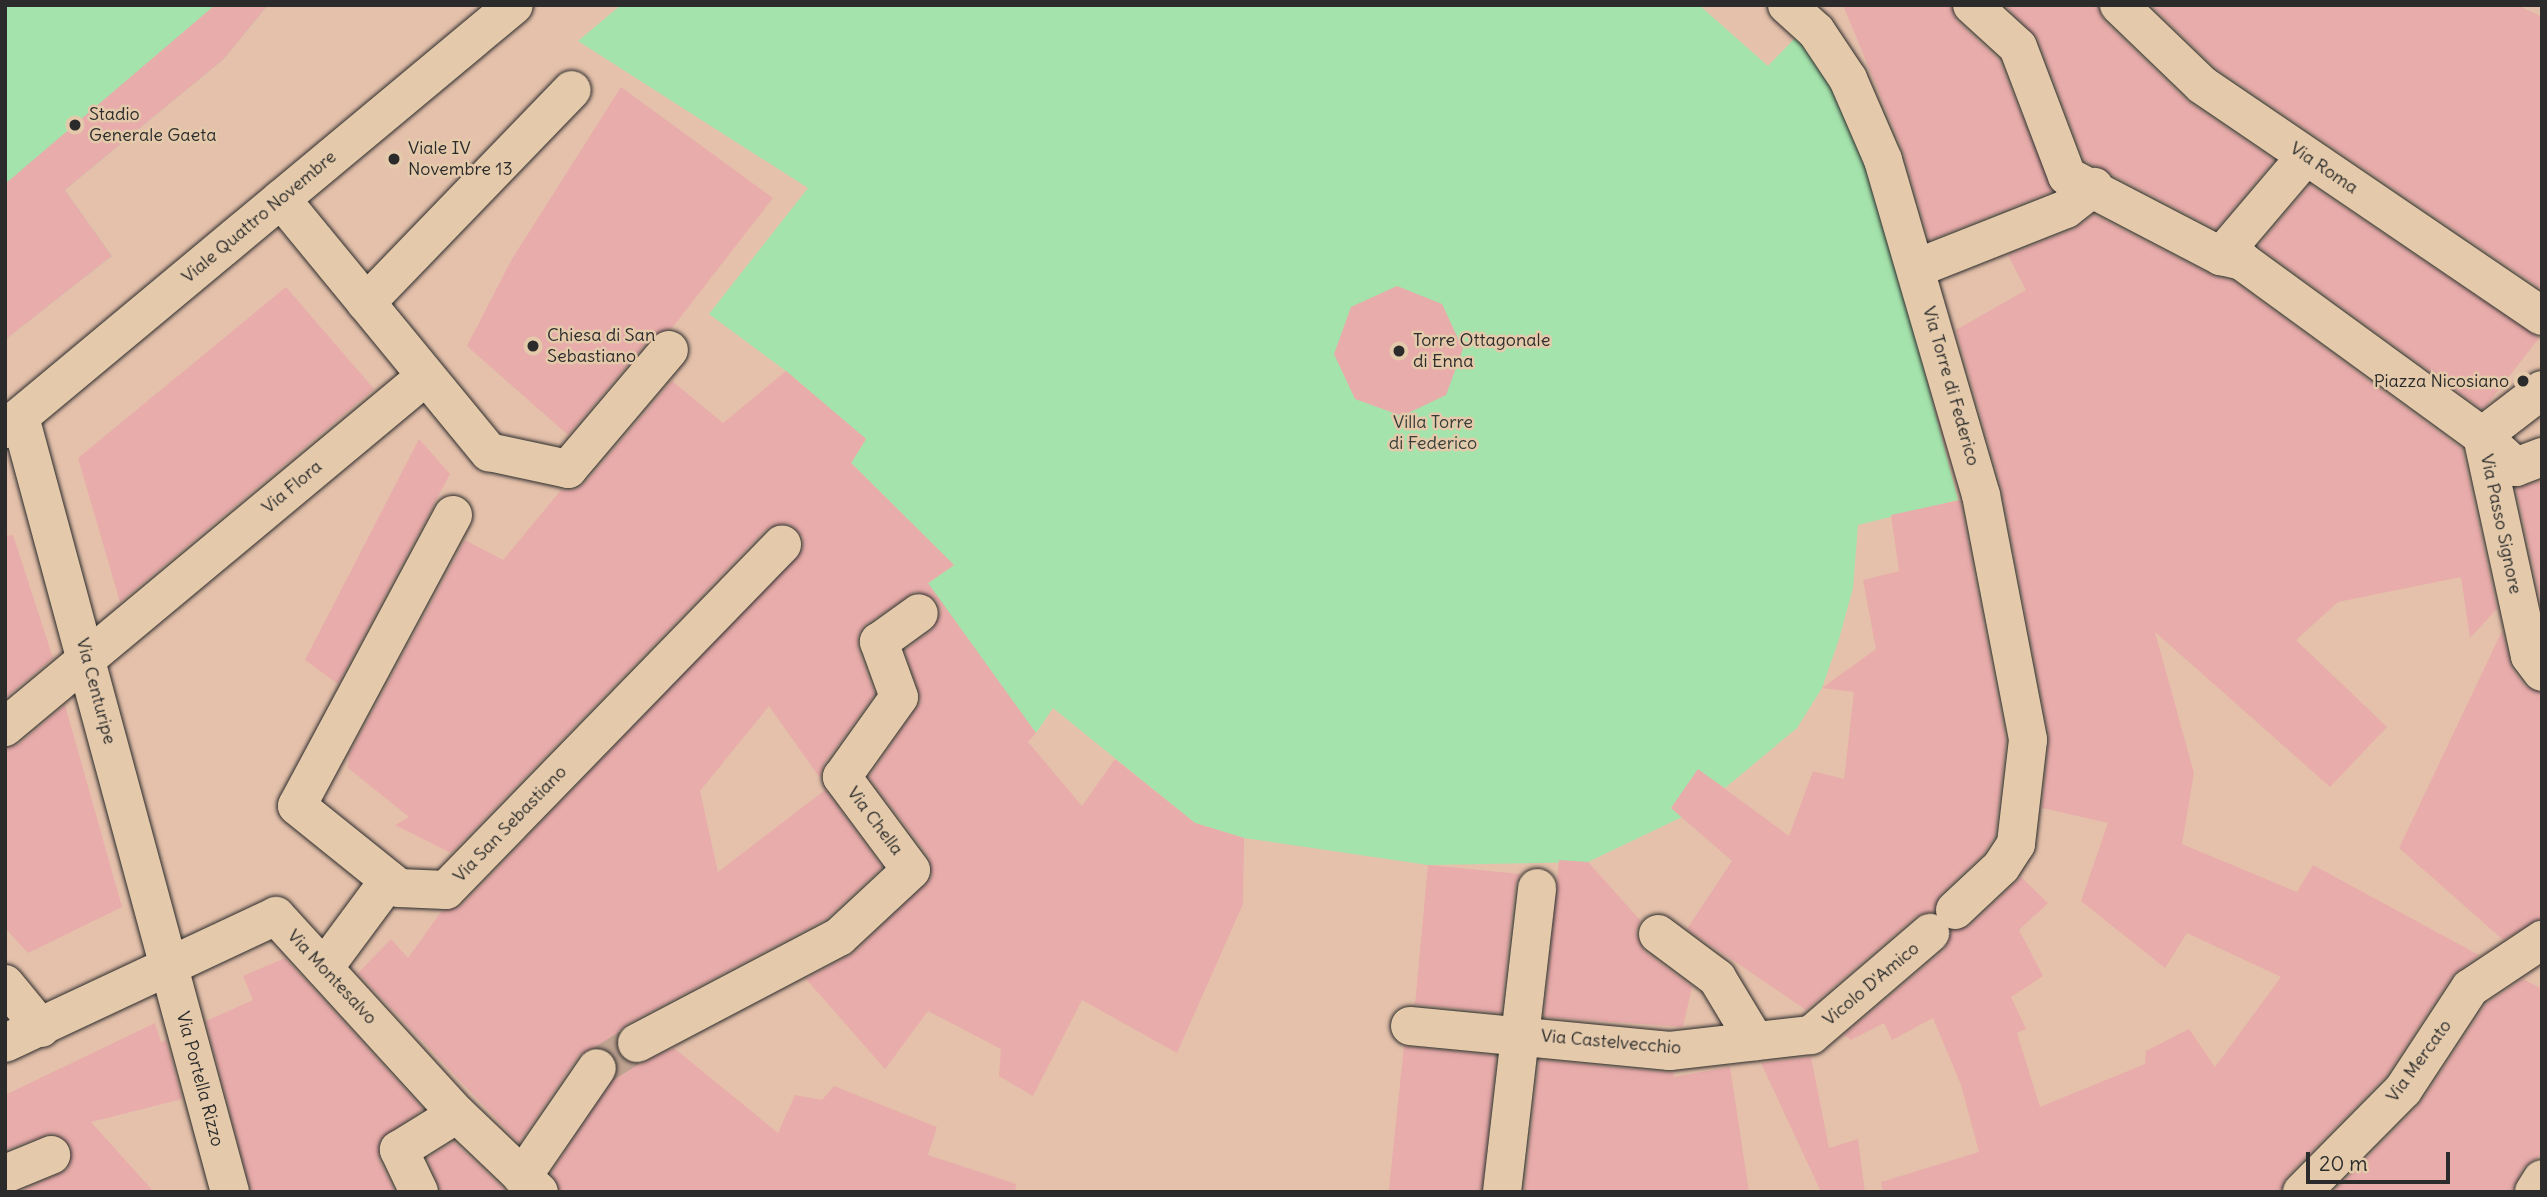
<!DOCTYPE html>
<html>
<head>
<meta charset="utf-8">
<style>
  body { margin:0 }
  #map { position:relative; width:2547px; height:1197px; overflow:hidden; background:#e5c1ab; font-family:Delius,sans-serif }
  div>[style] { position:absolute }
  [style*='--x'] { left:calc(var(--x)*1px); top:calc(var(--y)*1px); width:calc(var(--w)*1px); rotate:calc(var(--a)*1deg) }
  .green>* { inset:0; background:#a4e3ac }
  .building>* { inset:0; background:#e8acaa; transform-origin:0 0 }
  .street-tunnel>* { height:38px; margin-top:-19px; transform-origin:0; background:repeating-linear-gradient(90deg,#c0a391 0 38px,transparent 0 57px) }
  .roads { filter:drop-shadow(0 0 2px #2b2b2b) drop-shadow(0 0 2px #2b2b2b) }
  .street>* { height:38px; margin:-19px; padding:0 19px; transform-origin:19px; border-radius:19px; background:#e4caab }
  .secondary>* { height:38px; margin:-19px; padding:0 19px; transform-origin:19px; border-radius:19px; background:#e4caab }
  .dots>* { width:19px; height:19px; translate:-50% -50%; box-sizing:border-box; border:4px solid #e4caab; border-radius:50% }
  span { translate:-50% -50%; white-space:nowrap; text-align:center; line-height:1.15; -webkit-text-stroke:5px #e4caab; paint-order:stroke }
  .poi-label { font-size:18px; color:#2b2b2b }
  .left { translate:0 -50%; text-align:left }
  .right { translate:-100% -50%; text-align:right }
  .street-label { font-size:18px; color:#2b2b2b }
  .park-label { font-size:18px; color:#373d38 }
  .frame { position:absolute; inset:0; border:7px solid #2b2b2b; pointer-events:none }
  .scale { position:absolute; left:2306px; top:1152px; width:144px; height:32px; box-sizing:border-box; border:4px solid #2b2b2b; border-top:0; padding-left:9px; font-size:21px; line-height:24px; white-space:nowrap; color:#2b2b2b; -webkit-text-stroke:5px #e4caab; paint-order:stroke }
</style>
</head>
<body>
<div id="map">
  <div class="green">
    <i style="clip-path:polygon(5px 5px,268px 5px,224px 59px,65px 190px,112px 256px,5px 340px)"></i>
    <i style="clip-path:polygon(621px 5px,1699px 5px,1768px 66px,1796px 37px,1834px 89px,1870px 162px,1958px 500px,1858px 525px,1853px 588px,1839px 639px,1822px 688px,1797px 728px,1725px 788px,1698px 770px,1671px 808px,1682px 817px,1588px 862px,1428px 865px,1244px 838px,1195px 823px,1053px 708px,1036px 733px,927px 584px,954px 565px,851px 463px,866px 439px,786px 371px,709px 314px,808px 188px,578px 41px)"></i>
  </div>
  <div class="building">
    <i style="clip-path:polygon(215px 5px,268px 5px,224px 59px,65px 190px,112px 256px,5px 340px,5px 184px)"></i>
    <i style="clip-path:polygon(1843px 5px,1951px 5px,1957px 21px,1999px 60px,2053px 191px,1929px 240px,1903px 151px)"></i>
    <i style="clip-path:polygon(2005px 5px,2098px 5px,2104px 21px,2187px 101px,2274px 160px,2216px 229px,2084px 160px,2038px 39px)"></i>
    <i style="clip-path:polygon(2151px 5px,2517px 5px,2542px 17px,2542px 289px,2216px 68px)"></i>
    <i style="clip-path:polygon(621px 87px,773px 198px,672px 328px,652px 336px,568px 435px,467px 346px,512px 259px)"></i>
    <i style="clip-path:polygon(2310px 185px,2539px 338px,2486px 406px,2482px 409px,2258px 246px)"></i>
    <i style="clip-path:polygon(2094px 215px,2211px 275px,2233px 281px,2462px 449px,2497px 609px,2470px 638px,2461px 577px,2338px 602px,2296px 640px,2387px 727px,2330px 787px,2155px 632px,2194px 773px,2182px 844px,2297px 892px,2313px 865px,2479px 955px,2452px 976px,2386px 1076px,2286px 1177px,2281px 1192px,1883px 1192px,1881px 1182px,1979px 1152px,1961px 1085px,1933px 1018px,1892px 1040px,1884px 1023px,1851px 1040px,1844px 1035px,1944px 950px,1951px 931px,1970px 926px,2021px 877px,2048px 903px,2019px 930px,2043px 976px,2011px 997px,2026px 1029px,2017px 1033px,2040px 1107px,2145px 1064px,2146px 1051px,2189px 1029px,2215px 1067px,2281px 977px,2187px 933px,2165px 968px,2081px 901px,2108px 823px,2042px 808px,2049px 736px,2002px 490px,1956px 330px,2026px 290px,2008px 255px,2074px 229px)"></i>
    <i style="clip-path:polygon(1397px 286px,1442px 304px,1463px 349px,1446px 395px,1402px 416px,1355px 399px,1334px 354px,1351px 307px)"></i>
    <i style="clip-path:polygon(286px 287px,374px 389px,120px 602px,78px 458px)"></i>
    <i style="clip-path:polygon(786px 371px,866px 439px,851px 463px,954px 565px,928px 583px,1036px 733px,1028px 742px,1082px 806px,1115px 759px,1195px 823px,1244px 838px,1243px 904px,1177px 1053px,1082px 1000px,1033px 1096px,999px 1076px,1001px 1049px,928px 1011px,885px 1069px,806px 979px,854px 953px,932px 877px,929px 857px,869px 777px,921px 701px,905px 650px,932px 630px,941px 611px,936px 600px,916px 591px,866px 624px,858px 635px,858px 649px,875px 694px,824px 764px,820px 778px,769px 706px,700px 791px,718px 872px,825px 790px,882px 867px,826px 919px,627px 1024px,618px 1032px,617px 1053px,637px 1065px,674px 1048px,778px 1133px,795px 1095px,822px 1100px,834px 1086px,937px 1127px,928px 1155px,1016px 1184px,1015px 1192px,560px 1192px,551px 1173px,619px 1070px,610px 1050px,598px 1046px,579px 1055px,519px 1143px,358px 973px,391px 939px,408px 958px,441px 912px,462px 905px,803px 549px,803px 537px,788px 523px,766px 529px,451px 853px,395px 825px,409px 817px,348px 768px,349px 755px,465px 540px,503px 560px,561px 490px,574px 490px,585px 483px,672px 381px,723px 423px)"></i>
    <i style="clip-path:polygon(419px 439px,450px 474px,338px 684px,305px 660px)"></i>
    <i style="clip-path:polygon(2542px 481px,2542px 607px,2516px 488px)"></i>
    <i style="clip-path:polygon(1960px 500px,2006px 741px,1995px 836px,1984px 853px,1940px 895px,1934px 912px,1916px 916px,1806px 1010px,1687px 929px,1732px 861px,1671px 808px,1698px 769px,1789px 836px,1813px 771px,1844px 779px,1854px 692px,1822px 688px,1876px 649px,1863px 580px,1899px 571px,1891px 515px)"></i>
    <i style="clip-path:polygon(13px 535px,53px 658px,5px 698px,5px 536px)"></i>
    <i style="clip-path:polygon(2502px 631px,2512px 669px,2525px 686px,2542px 693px,2542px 918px,2503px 940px,2399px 848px)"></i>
    <i style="clip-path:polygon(65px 705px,122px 907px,28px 953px,5px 928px,5px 748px,19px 744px)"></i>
    <i style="clip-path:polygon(1559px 860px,1588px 862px,1641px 921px,1636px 932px,1644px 951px,1692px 987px,1683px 1027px,1544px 1017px)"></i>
    <i style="clip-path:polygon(1428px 865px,1521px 874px,1515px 886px,1501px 1013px,1415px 1004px)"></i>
    <i style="clip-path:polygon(285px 958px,423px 1109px,380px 1140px,379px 1159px,395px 1192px,251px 1192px,206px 1021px,253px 1000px,243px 976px)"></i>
    <i style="clip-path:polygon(2523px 979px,2542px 989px,2542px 1154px,2523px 1168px,2512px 1192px,2333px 1192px,2419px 1105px,2486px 1004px)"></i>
    <i style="clip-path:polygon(155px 1023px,161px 1042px,166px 1040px,182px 1099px,91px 1122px,154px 1192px,19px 1192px,68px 1169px,71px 1147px,53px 1133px,5px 1150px,5px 1095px)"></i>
    <i style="left:1404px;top:1046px;width:93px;height:146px;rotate:6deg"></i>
    <i style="clip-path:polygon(1811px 1057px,1829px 1148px,1858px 1139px,1865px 1192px,1821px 1192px,1761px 1063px)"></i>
    <i style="clip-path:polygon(1539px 1060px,1674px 1073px,1673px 1077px,1730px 1067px,1749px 1192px,1524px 1192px)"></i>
    <i style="clip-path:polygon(454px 1142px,505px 1190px,507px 1192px,441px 1192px,427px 1158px)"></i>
  </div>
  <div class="street-tunnel">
    <i style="--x:597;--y:1068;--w:47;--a:-32"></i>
  </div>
  <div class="roads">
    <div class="street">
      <i style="--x:1787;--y:5;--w:39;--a:42"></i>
      <i style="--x:1816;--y:31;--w:58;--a:56.3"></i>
      <i style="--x:1848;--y:79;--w:88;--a:66.6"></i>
      <i style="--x:1883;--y:160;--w:349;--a:73.7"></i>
      <i style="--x:1981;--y:495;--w:249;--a:79.1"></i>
      <i style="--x:2028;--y:740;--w:105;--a:96.6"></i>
      <i style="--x:2016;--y:844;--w:27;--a:123"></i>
      <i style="--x:2001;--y:867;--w:63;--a:136.9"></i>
      <i style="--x:1972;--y:5;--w:62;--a:42.4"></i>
      <i style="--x:2018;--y:47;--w:138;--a:69.2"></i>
      <i style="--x:2067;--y:176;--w:174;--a:27.5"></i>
      <i style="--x:2221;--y:256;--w:22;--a:13"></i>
      <i style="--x:2242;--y:261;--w:297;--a:36.1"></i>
      <i style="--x:2482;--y:436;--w:225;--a:77.7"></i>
      <i style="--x:2530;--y:656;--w:20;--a:53"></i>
      <i style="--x:281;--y:199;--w:328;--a:50.6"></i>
      <i style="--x:489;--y:452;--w:81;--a:12.1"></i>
      <i style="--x:568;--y:469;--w:156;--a:-49.7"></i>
      <i style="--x:2221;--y:256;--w:131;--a:-49.6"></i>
      <i style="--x:1917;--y:268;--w:160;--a:-21.6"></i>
      <i style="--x:2066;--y:209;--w:36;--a:-38"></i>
      <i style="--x:366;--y:303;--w:296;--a:-46"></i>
      <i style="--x:2542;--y:390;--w:76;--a:142.5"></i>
      <i style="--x:2482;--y:436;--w:46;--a:42.4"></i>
      <i style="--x:2516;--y:467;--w:28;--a:-21"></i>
      <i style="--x:20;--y:417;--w:803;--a:74.84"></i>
      <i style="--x:453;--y:515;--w:330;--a:118.2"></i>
      <i style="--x:297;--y:806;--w:131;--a:38.8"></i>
      <i style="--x:399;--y:888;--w:47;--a:2.4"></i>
      <i style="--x:446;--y:890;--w:482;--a:-45.8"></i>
      <i style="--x:5;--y:727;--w:548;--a:-39.82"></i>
      <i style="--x:1658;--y:934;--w:74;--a:36.7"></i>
      <i style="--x:1717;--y:978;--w:74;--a:58.9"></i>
      <i style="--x:324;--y:968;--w:109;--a:-53.5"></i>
      <i style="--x:5;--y:984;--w:57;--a:50.7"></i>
      <i style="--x:1410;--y:1026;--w:261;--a:5.5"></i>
      <i style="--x:1670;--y:1051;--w:142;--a:-6.5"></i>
      <i style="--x:1811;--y:1035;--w:157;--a:-40.6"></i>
      <i style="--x:5;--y:1043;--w:299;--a:-25.1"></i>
      <i style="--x:276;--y:916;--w:268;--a:47.6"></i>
      <i style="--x:457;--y:1114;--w:113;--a:43.6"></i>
      <i style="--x:637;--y:1043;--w:228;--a:-27.7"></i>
      <i style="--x:839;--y:937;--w:98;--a:-42.9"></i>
      <i style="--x:911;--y:870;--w:116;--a:-126.6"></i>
      <i style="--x:842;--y:777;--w:98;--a:-54.5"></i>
      <i style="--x:899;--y:697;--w:59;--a:-110"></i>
      <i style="--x:879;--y:642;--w:49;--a:-35.9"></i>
      <i style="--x:5;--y:1174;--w:50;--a:-22.4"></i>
      <i style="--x:522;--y:1177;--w:132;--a:-55.5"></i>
      <i style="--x:419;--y:1192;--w:47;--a:-115.5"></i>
      <i style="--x:399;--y:1150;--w:68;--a:-31.8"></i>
      <i style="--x:1502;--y:1192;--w:306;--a:-83.4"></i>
      <i style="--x:2302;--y:1192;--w:144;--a:-45.3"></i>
      <i style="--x:2403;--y:1090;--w:122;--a:-56.7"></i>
      <i style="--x:2470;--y:988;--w:87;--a:-33.7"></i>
      <i style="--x:2534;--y:1192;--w:15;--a:-58"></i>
    </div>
    <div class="secondary">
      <i style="--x:2119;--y:5;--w:115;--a:43.9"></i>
      <i style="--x:2202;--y:85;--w:411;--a:34.2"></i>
      <i style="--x:5;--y:429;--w:662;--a:-39.79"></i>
    </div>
  </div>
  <div class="dots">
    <i style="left:75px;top:125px;background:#2b2b2b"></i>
    <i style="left:394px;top:159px;background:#2b2b2b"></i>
    <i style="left:533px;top:346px;background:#2b2b2b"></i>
    <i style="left:1399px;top:351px;background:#2b2b2b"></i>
    <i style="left:2523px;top:381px;background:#2b2b2b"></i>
  </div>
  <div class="poi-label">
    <span class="left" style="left:89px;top:125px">Stadio<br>Generale Gaeta</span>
    <span class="left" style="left:408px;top:159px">Viale IV<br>Novembre 13</span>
    <span class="left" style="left:547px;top:346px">Chiesa di San<br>Sebastiano</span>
    <span class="left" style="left:1413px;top:351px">Torre Ottagonale<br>di Enna</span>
    <span class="right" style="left:2509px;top:381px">Piazza Nicosiano</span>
  </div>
  <div class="street-label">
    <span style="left:2324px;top:168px;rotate:34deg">Via Roma</span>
    <span style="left:259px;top:217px;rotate:-40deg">Viale Quattro Novembre</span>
    <span style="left:1951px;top:386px;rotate:74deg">Via Torre di Federico</span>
    <span style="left:292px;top:487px;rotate:-40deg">Via Flora</span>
    <span style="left:2501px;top:524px;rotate:78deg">Via Passo Signore</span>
    <span style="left:96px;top:691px;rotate:75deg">Via Centuripe</span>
    <span style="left:875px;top:821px;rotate:53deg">Via Chella</span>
    <span style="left:510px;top:824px;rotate:-46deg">Via San Sebastiano</span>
    <span style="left:332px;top:977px;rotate:47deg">Via Montesalvo</span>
    <span style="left:1871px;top:984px;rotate:-40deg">Vicolo D'Amico</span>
    <span style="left:1611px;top:1042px;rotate:5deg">Via Castelvecchio</span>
    <span style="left:2419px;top:1061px;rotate:-54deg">Via Mercato</span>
    <span style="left:200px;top:1079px;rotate:75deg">Via Portella Rizzo</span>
  </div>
  <div class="park-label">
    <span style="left:1433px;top:433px">Villa Torre<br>di Federico</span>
  </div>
  <div class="frame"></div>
  <div class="scale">20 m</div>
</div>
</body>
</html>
